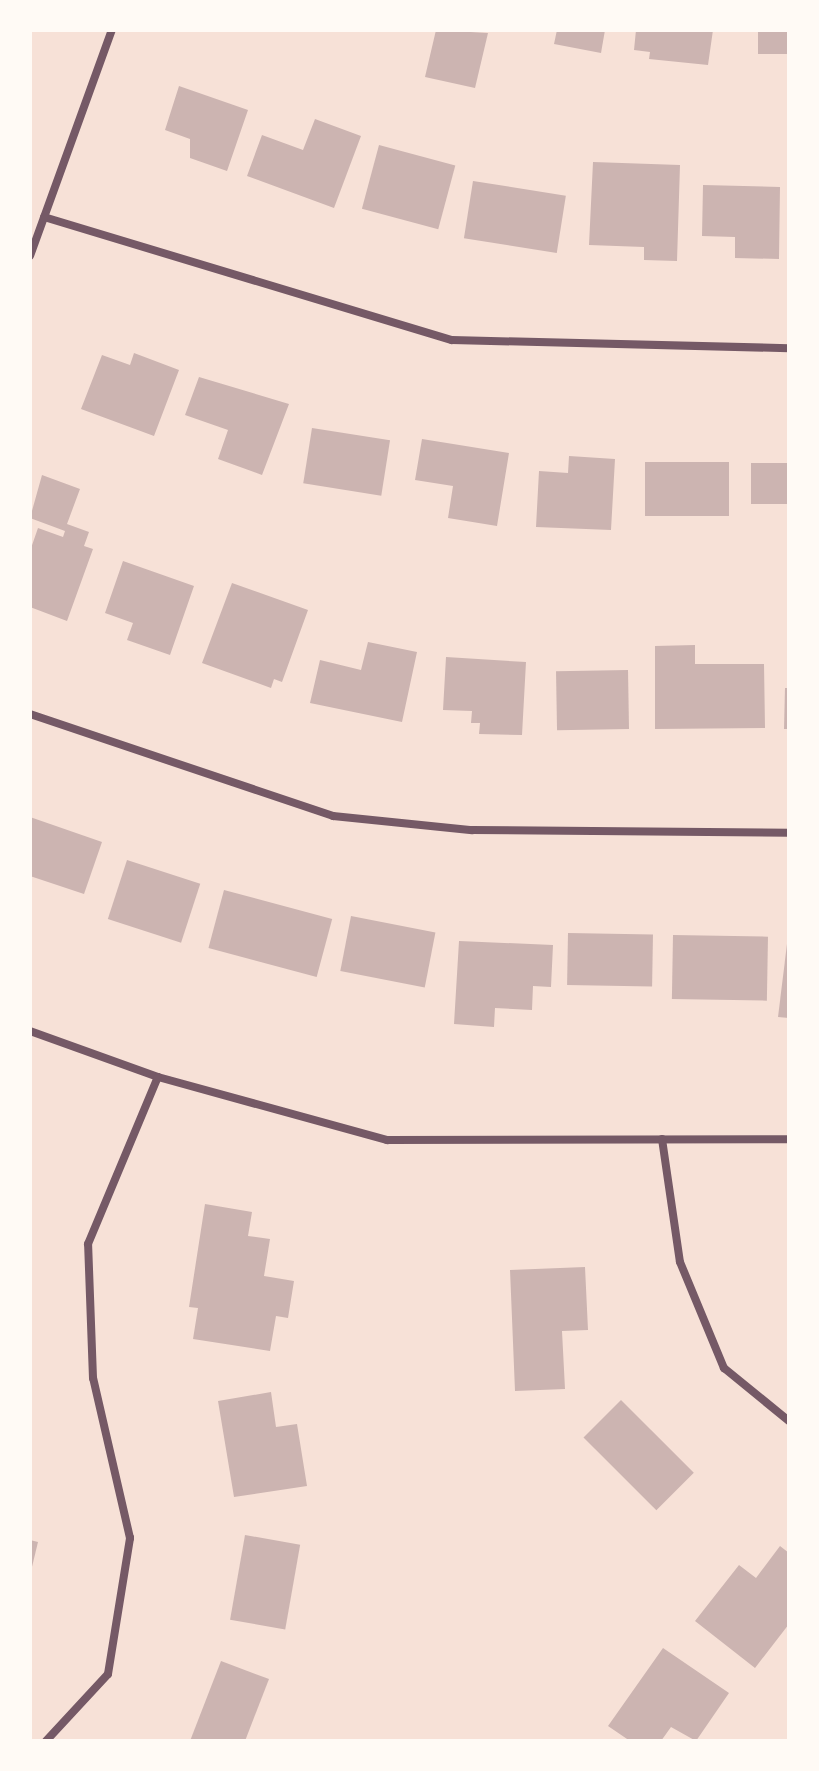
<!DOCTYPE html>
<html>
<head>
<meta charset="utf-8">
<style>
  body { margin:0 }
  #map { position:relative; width:819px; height:1771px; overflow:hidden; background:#f7e1d7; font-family:Jost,sans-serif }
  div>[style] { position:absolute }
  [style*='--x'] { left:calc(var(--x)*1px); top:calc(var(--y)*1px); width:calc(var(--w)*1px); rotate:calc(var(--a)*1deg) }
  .building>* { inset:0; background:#ccb4b1; transform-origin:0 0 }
  .minor>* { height:8px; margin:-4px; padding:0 4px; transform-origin:4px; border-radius:4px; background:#755966 }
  span { translate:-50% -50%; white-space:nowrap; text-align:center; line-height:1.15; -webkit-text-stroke:8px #fffaf5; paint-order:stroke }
  .frame { position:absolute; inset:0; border:32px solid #fffaf5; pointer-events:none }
</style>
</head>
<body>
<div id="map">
  <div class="building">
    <i style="clip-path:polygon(436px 30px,488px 33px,475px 88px,425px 77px)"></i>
    <i style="clip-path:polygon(557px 30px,605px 30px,601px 53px,554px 44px)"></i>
    <i style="clip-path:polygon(636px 30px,713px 30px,708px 65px,649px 59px,650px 52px,634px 50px)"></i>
    <i style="left:758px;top:30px;width:31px;height:24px"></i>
    <i style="clip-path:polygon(179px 86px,248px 110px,227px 171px,190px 158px,190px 139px,165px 130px)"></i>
    <i style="clip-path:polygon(315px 119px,361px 136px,334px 208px,247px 176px,262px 135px,303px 150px)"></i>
    <i style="left:379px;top:145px;width:79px;height:66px;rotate:15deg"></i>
    <i style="clip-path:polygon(593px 162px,680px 165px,677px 261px,644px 260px,644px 247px,589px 245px)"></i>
    <i style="left:473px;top:181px;width:94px;height:58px;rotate:9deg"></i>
    <i style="clip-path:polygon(703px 185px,780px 187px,779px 259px,735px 258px,735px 237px,702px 236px)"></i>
    <i style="clip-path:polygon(134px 353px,179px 370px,154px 436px,81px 409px,102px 355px,130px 365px)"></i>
    <i style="clip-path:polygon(199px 377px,289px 404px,262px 475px,218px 459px,228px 430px,185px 415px)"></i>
    <i style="left:312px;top:428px;width:79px;height:56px;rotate:9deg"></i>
    <i style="clip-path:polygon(422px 439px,509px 453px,497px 526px,448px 518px,453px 486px,415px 480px)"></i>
    <i style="clip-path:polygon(569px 456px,615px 459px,611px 530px,536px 527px,539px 471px,568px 473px)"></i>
    <i style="left:645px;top:462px;width:84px;height:54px"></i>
    <i style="left:789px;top:463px;width:41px;height:38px;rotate:90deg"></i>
    <i style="clip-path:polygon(42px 475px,80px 489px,67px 524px,89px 532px,84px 546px,93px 549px,67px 621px,30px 607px,30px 551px,38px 528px,63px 537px,65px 531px,30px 518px)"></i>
    <i style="clip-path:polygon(123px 561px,194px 586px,170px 655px,127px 640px,133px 623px,105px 613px)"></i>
    <i style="clip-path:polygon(232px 583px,308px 610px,282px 682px,274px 679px,271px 688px,202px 663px)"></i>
    <i style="clip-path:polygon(368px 642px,417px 652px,402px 722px,310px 703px,320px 660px,361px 670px)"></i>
    <i style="clip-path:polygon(695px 645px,695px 664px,764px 664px,765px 728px,655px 729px,655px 646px)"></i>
    <i style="clip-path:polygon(446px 657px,526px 662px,522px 735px,479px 734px,480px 723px,471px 723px,472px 711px,443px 710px)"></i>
    <i style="left:628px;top:670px;width:59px;height:72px;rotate:89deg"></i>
    <i style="clip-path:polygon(785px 688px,789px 688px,789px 729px,784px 729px)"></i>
    <i style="clip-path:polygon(30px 817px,102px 842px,84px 894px,30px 876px)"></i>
    <i style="left:127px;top:860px;width:77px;height:62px;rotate:18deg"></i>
    <i style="left:224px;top:890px;width:112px;height:60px;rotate:15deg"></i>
    <i style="left:351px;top:916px;width:86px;height:56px;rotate:11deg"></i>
    <i style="left:568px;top:933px;width:85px;height:52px;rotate:1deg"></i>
    <i style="left:673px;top:935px;width:95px;height:64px;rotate:1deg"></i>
    <i style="clip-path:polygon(459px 941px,553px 945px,551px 987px,533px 986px,532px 1010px,495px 1008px,494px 1027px,454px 1024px)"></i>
    <i style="clip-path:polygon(787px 944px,789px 944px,789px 1018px,778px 1017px)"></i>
    <i style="clip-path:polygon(205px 1204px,252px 1212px,248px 1236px,270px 1239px,264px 1276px,294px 1281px,288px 1318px,276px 1316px,270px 1351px,193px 1339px,198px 1308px,189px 1307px)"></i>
    <i style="clip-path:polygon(585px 1267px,588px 1330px,562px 1331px,565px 1389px,515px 1391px,510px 1270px)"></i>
    <i style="clip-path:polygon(271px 1392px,276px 1427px,297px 1424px,307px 1486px,234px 1497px,218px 1401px)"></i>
    <i style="left:621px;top:1400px;width:103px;height:53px;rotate:45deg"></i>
    <i style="left:245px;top:1535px;width:56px;height:86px;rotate:10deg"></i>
    <i style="clip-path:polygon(30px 1540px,38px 1542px,31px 1571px,30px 1571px)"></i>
    <i style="clip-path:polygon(780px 1546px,789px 1553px,789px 1624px,755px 1668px,695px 1621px,739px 1565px,756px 1578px)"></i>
    <i style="clip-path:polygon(663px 1648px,729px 1693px,696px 1741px,671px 1727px,661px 1741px,630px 1741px,608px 1726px)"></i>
    <i style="clip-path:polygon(221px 1661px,269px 1679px,245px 1741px,190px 1741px)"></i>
  </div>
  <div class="minor">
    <i style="--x:44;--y:217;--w:426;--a:16.8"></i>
    <i style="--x:452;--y:340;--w:337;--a:1.4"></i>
    <i style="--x:30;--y:256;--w:240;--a:-70.1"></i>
    <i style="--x:30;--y:714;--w:320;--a:18.6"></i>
    <i style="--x:333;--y:816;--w:140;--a:5.8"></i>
    <i style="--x:472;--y:830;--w:317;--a:0.5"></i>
    <i style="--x:30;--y:1031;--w:136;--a:19.8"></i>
    <i style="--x:158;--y:1077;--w:238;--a:15.4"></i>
    <i style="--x:387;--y:1140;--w:402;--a:-0.1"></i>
    <i style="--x:662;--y:1139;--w:124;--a:81.7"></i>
    <i style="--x:680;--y:1262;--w:115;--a:67.5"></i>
    <i style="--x:724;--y:1368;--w:84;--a:39.2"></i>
    <i style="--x:46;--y:1741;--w:91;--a:-47.2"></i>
    <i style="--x:108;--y:1674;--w:138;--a:-80.8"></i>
    <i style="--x:130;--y:1538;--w:164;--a:-103"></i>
    <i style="--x:93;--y:1378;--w:134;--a:-92.1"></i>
    <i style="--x:88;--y:1244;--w:181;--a:-67.3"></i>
  </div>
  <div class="frame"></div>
</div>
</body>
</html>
